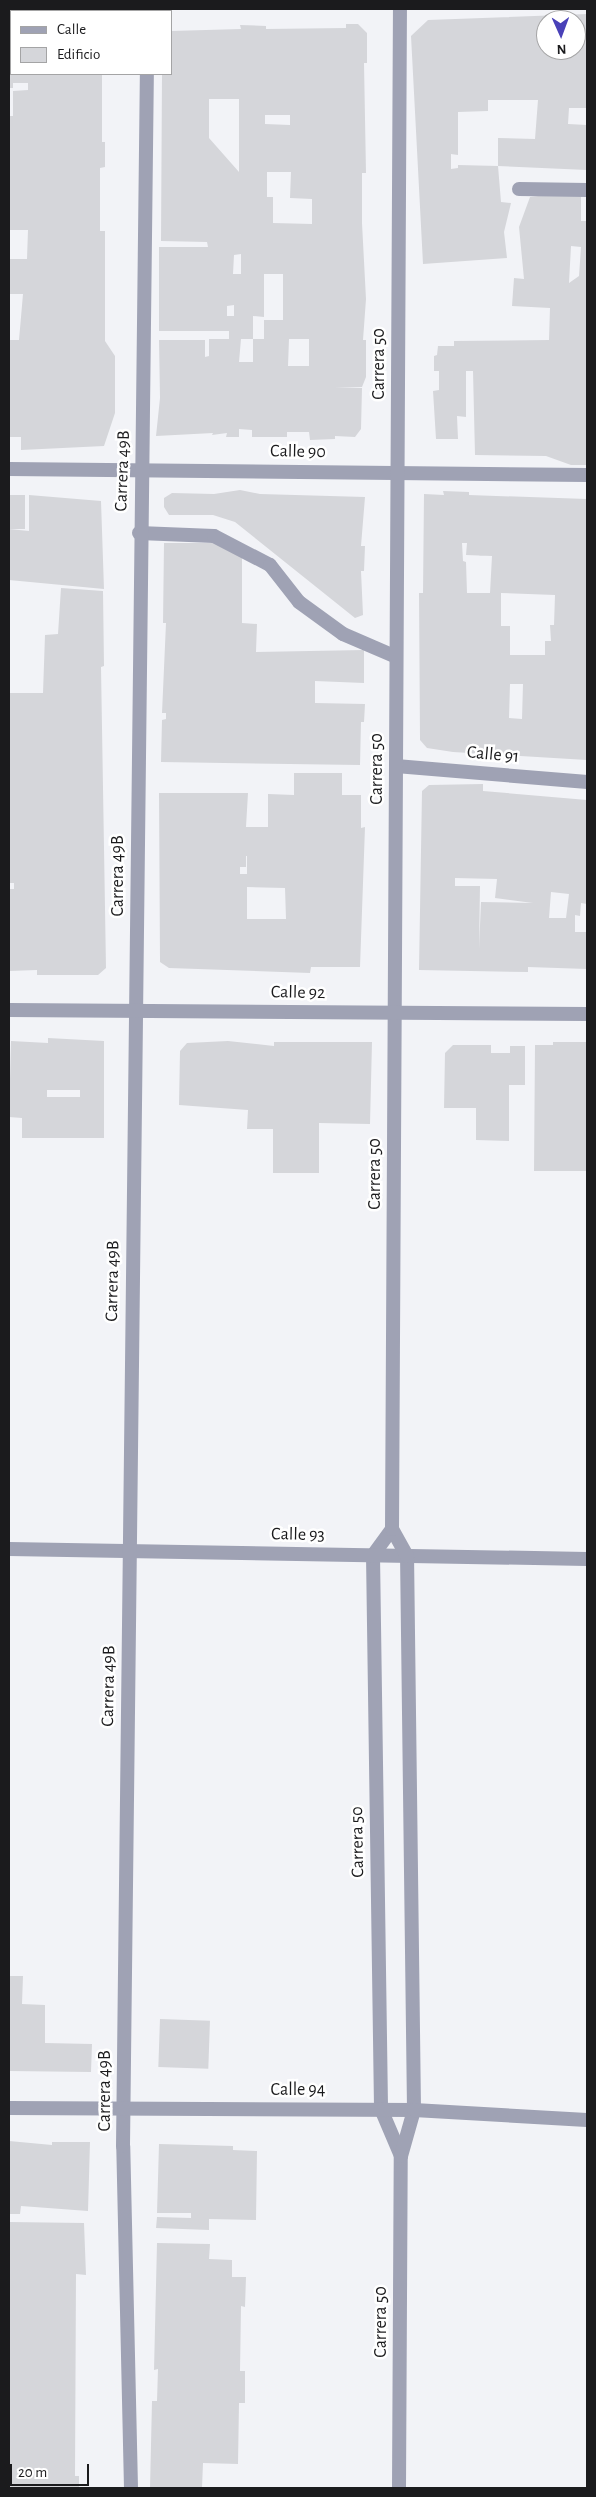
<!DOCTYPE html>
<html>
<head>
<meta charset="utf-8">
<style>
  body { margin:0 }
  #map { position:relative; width:596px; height:2497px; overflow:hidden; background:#f2f3f7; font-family:"Alegreya Sans",sans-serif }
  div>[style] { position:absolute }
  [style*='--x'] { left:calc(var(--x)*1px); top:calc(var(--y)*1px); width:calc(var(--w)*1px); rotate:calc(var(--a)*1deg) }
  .building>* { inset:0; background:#d5d6da; transform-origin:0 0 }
  .minor>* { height:14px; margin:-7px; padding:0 7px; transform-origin:7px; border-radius:7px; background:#9fa2b4 }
  .tertiary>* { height:14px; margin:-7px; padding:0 7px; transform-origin:7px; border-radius:7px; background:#9fa2b4 }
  span { translate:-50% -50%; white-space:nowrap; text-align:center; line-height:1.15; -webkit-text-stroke:5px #fff; paint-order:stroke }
  .street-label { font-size:18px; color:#1b1b1d }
  .frame { position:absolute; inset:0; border:10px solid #1b1b1d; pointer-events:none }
  .legend { position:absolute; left:10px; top:10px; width:162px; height:65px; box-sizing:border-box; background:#fff; border:1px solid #a4a4a5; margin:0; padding:6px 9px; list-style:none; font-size:15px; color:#1b1b1d }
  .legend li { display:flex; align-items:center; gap:10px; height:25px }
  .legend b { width:25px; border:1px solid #a4a4a5 }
  .north { position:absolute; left:536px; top:10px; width:50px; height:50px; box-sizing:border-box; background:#fff; border:1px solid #a4a4a5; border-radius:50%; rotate:178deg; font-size:14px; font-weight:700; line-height:20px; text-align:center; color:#1b1b1d }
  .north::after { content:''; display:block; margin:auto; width:18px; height:22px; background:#4941b8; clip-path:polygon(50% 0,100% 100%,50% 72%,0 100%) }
  .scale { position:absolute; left:10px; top:2464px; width:79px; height:22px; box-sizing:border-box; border:2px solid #1b1b1d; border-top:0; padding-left:6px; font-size:15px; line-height:18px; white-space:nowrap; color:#1b1b1d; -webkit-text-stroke:4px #fff; paint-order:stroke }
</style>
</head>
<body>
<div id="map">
  <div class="building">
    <i style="clip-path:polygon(evenodd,587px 14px,587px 108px,569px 108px,568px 124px,587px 125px,587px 170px,498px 166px,501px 202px,511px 203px,504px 232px,507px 258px,423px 264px,411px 36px,428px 20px,587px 14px,546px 20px,576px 20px,576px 50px,546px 50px,546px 20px,587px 14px,488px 100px,538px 100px,535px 139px,498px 138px,498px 166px,458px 165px,458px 168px,451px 169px,451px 154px,458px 155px,458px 112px,488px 111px,488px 100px)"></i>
    <i style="clip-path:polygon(9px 22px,11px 74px,102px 74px,102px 142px,105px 142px,105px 167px,100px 168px,100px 231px,105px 231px,105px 341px,115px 356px,115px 413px,104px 446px,21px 450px,21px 437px,9px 437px,9px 340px,19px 340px,23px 294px,9px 294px,9px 259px,27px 259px,28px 230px,9px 230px,9px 116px,13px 116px,13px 91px,28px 90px,28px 83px,13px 83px,13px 88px,9px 88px)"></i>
    <i style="clip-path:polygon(evenodd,346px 24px,358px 24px,367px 33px,367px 63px,364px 63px,366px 173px,362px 173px,362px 223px,366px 299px,363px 340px,366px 340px,366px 377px,362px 387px,335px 388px,362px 388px,361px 429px,355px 437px,335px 436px,335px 439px,310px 440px,309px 432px,287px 432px,287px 437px,252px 437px,252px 430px,239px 429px,239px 437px,226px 437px,227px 433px,212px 435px,213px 433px,156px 436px,160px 398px,159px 340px,205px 340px,205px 357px,209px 356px,209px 339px,229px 339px,229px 331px,159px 331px,159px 247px,208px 247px,207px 242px,161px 241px,162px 74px,171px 74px,171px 31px,241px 29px,240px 25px,266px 26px,266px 29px,346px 28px,346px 24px,209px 99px,239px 99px,239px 172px,209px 138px,209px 99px,346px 24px,265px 115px,290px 115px,290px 125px,265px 124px,265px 115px,346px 24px,267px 172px,291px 172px,290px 198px,312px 199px,312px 224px,273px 223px,273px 197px,267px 197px,267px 172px,346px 24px,241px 254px,241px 274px,233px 274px,234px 255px,241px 254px,346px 24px,264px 274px,283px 274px,283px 320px,264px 320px,264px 339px,253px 339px,253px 362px,239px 362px,241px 339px,253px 339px,253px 316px,264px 317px,264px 274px,346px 24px,234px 305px,234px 316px,227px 316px,227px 306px,234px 305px,346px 24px,289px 339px,309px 339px,309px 366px,288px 366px,289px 339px)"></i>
    <i style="clip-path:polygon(evenodd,581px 191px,581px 221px,587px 221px,587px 465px,571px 465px,546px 456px,475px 455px,473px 371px,466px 371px,466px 417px,457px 416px,458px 439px,436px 439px,433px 391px,439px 390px,439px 371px,434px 371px,434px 356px,437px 355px,438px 346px,454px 346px,454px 341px,549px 340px,550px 308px,512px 306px,514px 278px,524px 279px,519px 227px,530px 197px,581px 191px,571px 246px,581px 247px,579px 276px,569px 283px,571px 246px)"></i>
    <i style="clip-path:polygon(240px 490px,260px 494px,365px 497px,361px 546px,365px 546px,364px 571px,361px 571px,363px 615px,355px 618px,235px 522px,213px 515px,169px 515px,164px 507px,164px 498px,172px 493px,214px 494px)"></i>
    <i style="clip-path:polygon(evenodd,443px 491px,469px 492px,469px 495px,587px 499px,587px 760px,453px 752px,427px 748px,420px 740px,419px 593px,423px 593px,424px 494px,444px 495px,443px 491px,462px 543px,467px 543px,466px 555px,492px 556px,490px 593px,467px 593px,466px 562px,463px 561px,462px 543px,443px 491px,501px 593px,555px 595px,554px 625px,550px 625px,551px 641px,545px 641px,545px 655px,510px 655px,510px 626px,501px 626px,501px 593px,443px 491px,510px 684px,523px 684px,522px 719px,509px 718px,510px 684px)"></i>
    <i style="left:9px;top:495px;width:16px;height:34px"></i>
    <i style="clip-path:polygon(29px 495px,101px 501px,104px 589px,9px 580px,9px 529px,29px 531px)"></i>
    <i style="clip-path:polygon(164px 543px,220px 543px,242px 554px,242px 623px,257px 624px,256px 652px,364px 650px,364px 683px,315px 681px,315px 703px,365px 704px,364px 722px,361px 722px,360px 765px,161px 762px,162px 720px,166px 719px,166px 713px,162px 713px,166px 623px,163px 623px)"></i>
    <i style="clip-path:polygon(61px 588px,103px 591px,104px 666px,101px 667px,106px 968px,98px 975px,37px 975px,37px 970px,9px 971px,9px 889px,14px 889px,14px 883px,9px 883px,9px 693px,43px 693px,45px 635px,58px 634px)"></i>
    <i style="clip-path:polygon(evenodd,294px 773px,342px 773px,342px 795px,361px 795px,361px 828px,365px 827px,360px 967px,311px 967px,310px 973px,169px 968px,160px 962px,159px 793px,248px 793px,246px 827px,268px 827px,268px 794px,294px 795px,294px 773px,246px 856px,264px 856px,247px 856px,247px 874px,240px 874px,240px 867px,246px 867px,246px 856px,294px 773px,247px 887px,285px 888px,286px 919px,247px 919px,247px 887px)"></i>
    <i style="clip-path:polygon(evenodd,483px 784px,483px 791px,587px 800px,587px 904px,581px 903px,580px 916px,575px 915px,575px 932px,587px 932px,587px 969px,528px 967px,528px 972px,419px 970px,422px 791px,429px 785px,483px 784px,455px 878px,497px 879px,495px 898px,533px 903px,481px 902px,479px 949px,480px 886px,455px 886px,455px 878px,483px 784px,551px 892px,569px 894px,566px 918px,549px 918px,551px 892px)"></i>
    <i style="clip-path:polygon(evenodd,48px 1038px,104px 1041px,104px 1138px,22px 1138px,22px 1118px,9px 1117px,11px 1041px,48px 1043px,48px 1038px,47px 1090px,80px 1090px,80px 1097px,47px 1097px,47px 1090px)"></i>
    <i style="clip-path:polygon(228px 1041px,274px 1046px,274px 1042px,372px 1042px,370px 1124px,319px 1123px,319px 1173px,273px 1173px,273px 1129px,247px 1129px,248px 1110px,179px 1105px,180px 1051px,187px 1043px)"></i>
    <i style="clip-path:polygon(553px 1042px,587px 1042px,586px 1171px,534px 1171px,535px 1045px,553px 1045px)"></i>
    <i style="clip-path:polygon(453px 1045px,491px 1045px,491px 1053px,510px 1053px,510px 1046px,525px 1046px,525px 1085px,509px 1085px,509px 1141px,476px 1140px,476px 1108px,444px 1108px,445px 1053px)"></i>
    <i style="clip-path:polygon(9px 1976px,23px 1976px,22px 2004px,45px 2005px,45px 2043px,92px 2044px,91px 2072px,9px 2071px)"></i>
    <i style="left:160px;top:2019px;width:50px;height:48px;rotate:2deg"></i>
    <i style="clip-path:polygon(9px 2141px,52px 2145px,52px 2142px,90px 2142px,88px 2211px,21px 2206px,20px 2214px,9px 2214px)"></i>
    <i style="clip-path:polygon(159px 2144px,233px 2146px,233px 2150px,257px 2151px,256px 2220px,209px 2219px,209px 2230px,156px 2228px,157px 2217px,191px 2218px,191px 2213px,157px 2213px)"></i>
    <i style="clip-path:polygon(9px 2222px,84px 2223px,86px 2275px,76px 2274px,75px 2476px,79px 2476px,79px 2488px,9px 2488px)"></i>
    <i style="clip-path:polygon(157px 2243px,210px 2244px,209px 2259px,232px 2260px,232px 2277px,246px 2277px,245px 2307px,241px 2306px,240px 2371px,245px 2371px,245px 2403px,239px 2403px,238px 2464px,203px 2463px,202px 2488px,150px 2488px,152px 2401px,157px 2401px,158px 2369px,154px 2370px)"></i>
  </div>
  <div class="minor">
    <i style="--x:148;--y:11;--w:2;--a:-90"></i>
    <i style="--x:519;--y:189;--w:68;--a:0.8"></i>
    <i style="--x:9;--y:469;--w:578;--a:0.59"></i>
    <i style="--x:139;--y:533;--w:75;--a:2.3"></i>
    <i style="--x:214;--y:536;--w:63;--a:27.4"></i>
    <i style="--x:270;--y:565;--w:47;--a:51.9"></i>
    <i style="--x:299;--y:602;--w:54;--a:36"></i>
    <i style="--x:343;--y:634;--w:56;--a:23.3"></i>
    <i style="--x:396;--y:766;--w:192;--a:4.8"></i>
    <i style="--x:392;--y:1529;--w:32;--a:126"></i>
    <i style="--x:373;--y:1555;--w:554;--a:89.17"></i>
    <i style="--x:381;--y:2109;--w:51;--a:66.9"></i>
    <i style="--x:9;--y:1549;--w:578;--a:0.99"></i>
    <i style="--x:131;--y:2488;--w:342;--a:-91.3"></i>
    <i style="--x:123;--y:2146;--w:2072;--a:-89.34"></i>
    <i style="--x:399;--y:2488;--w:332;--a:-89.7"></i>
    <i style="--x:401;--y:2156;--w:48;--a:-74.2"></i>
    <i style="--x:414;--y:2110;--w:554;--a:-90.72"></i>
    <i style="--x:407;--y:1556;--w:31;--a:-119"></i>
    <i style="--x:392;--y:1529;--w:1520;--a:-89.7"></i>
  </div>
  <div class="tertiary">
    <i style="--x:9;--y:1010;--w:578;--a:0.4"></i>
    <i style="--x:9;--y:2108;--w:405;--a:0.3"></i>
    <i style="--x:414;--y:2110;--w:173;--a:3.3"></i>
  </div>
  <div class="street-label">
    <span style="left:379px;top:364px;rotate:-90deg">Carrera 50</span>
    <span style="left:298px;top:452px;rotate:1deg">Calle 90</span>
    <span style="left:123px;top:471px;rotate:-88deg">Carrera 49B</span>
    <span style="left:493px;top:755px;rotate:5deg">Calle 91</span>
    <span style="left:377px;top:769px;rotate:-90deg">Carrera 50</span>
    <span style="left:118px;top:876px;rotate:-90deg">Carrera 49B</span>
    <span style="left:298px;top:993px;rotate:1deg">Calle 92</span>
    <span style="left:375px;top:1174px;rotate:-90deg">Carrera 50</span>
    <span style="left:113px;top:1281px;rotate:-89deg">Carrera 49B</span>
    <span style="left:298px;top:1535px;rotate:1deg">Calle 93</span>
    <span style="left:109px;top:1686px;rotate:-89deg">Carrera 49B</span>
    <span style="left:358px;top:1842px;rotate:-91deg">Carrera 50</span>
    <span style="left:298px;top:2090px">Calle 94</span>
    <span style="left:105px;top:2091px;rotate:-90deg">Carrera 49B</span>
    <span style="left:381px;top:2322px;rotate:-90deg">Carrera 50</span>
  </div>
  <div class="frame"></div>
  <ul class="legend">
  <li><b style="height:6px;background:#9fa2b4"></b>Calle</li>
  <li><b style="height:14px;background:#d5d6da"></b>Edificio</li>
  </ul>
  <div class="north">N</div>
  <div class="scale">20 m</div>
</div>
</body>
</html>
